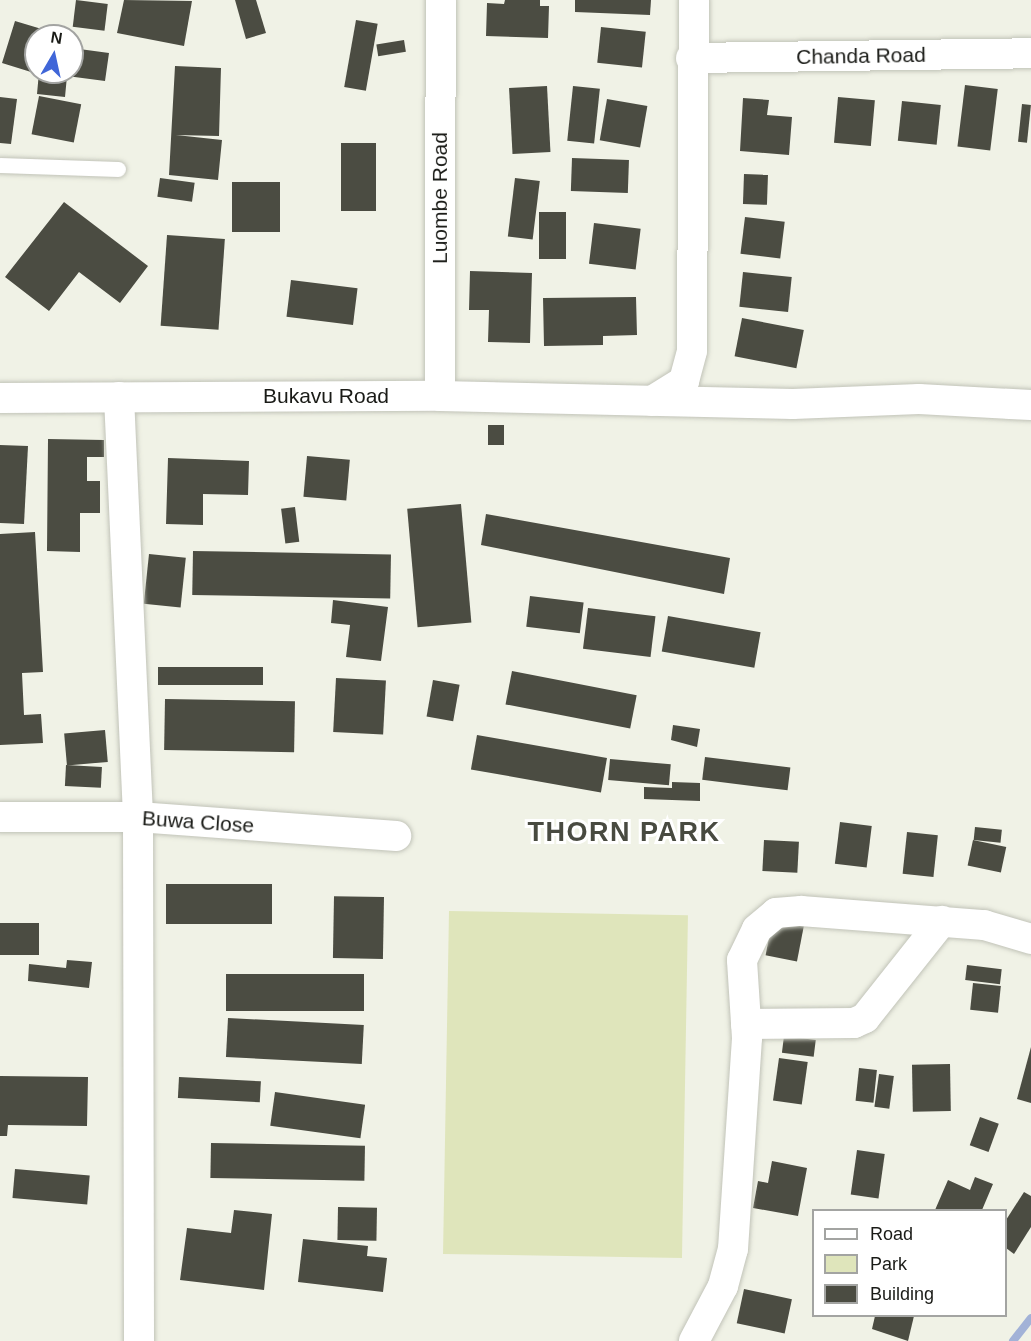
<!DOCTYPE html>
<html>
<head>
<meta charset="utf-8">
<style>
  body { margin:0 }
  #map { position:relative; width:1031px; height:1341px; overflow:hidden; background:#f0f2e6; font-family:Helvetica,sans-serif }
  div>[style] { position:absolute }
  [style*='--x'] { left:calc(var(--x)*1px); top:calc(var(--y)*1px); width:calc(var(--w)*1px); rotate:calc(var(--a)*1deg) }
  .green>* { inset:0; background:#dfe5bb; transform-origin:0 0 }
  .stream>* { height:8px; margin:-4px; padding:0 4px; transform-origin:4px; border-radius:4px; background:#a2b2d7 }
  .building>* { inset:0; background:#4b4c42; transform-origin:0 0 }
  .roads { filter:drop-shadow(0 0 2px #c1c3b8) drop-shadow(0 0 2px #c1c3b8) }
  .lane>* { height:15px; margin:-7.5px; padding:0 7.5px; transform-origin:7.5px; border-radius:7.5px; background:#fff }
  .street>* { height:30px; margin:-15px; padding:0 15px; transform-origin:15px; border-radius:15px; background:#fff }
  span { translate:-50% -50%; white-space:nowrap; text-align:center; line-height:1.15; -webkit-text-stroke:6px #fff; paint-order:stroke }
  .street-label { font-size:21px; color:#1a1b17 }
  .district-label { font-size:27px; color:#484a40; font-weight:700; letter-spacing:1.5px }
  .legend { position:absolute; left:812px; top:1209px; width:195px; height:108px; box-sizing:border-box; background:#fff; border:2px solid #a3a4a2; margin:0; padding:8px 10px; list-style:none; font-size:18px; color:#1a1b17 }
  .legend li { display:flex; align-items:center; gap:12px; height:30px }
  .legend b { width:30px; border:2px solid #a3a4a2 }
  .north { position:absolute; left:24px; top:24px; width:60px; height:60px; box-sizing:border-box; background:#fff; border:2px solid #a3a4a2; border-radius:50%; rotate:9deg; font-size:16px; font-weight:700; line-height:24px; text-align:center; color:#1a1b17 }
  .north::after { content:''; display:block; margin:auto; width:21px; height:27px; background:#4066d8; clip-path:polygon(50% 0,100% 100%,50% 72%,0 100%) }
</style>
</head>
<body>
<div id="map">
  <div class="green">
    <i style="left:449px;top:911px;width:239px;height:343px;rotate:1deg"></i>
  </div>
  <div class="stream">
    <i style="--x:1013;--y:1341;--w:29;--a:-52"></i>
  </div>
  <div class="building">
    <i style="left:76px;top:0;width:32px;height:27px;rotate:7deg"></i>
    <i style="clip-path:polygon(124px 0,192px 1px,184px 46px,117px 33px)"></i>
    <i style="clip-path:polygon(235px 0,256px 0,266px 33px,246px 39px)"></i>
    <i style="clip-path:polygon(505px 0,540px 0,540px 6px,549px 6px,548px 38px,486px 36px,487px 3px,504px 4px)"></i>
    <i style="clip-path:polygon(575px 0,651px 0,650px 15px,575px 12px)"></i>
    <i style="left:356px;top:20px;width:22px;height:68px;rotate:10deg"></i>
    <i style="clip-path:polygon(15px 21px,45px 30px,43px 36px,36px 36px,31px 72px,2px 63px)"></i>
    <i style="left:601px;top:27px;width:45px;height:36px;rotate:6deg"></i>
    <i style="left:404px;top:40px;width:12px;height:28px;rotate:81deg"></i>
    <i style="clip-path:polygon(72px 48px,109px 53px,105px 81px,67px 76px,65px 97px,37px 94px,39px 72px,72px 72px)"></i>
    <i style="clip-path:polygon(175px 66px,221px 68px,219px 136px,176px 135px,222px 140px,218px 180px,169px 175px)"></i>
    <i style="left:965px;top:85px;width:33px;height:62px;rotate:7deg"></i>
    <i style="left:547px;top:86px;width:66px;height:38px;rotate:87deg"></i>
    <i style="left:573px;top:86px;width:27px;height:55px;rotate:6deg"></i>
    <i style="left:39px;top:96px;width:43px;height:39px;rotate:11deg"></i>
    <i style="clip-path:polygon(0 97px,17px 99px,11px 144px,0 143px)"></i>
    <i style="left:838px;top:97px;width:37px;height:46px;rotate:5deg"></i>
    <i style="clip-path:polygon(743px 98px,769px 100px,767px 115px,792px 117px,789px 155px,740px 151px)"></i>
    <i style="left:607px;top:99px;width:41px;height:42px;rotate:10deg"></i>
    <i style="left:902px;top:101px;width:39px;height:40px;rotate:6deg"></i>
    <i style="left:1022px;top:104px;width:9px;height:38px;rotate:6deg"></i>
    <i style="left:341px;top:143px;width:35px;height:68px"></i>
    <i style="left:572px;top:158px;width:57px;height:33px;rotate:2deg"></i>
    <i style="left:744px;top:174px;width:24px;height:30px;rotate:2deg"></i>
    <i style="left:160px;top:178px;width:35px;height:19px;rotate:8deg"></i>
    <i style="left:515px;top:178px;width:25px;height:59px;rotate:7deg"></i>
    <i style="left:232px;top:182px;width:48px;height:50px"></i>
    <i style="clip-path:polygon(64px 202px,148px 266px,120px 303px,79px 272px,49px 311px,5px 277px)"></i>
    <i style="left:539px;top:212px;width:27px;height:47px"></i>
    <i style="left:745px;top:217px;width:40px;height:37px;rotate:7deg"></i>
    <i style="left:594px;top:223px;width:47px;height:41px;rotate:7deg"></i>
    <i style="left:167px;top:235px;width:58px;height:91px;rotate:4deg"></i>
    <i style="clip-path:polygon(470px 271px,532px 273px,530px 343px,488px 342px,489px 310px,469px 310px)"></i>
    <i style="left:743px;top:272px;width:49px;height:35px;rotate:6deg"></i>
    <i style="left:291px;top:280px;width:67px;height:37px;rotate:7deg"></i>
    <i style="clip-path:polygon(636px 297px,637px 335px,603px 336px,603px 345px,544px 346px,543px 298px)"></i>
    <i style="left:742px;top:318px;width:63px;height:39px;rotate:11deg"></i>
    <i style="left:488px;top:425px;width:16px;height:20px"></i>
    <i style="clip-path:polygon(48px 439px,104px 440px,104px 457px,87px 457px,87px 481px,100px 481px,100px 513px,80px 513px,80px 552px,47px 551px)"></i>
    <i style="clip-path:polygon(0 445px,28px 446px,24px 524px,0 523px)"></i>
    <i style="left:307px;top:456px;width:43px;height:41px;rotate:5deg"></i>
    <i style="clip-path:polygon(168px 458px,249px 461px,248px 495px,203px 494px,203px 525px,166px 524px)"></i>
    <i style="left:461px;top:504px;width:119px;height:54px;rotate:85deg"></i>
    <i style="left:295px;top:507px;width:35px;height:14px;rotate:83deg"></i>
    <i style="clip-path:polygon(486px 514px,730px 558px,724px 594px,481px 545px)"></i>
    <i style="clip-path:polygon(35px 532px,43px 672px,22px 673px,24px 715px,41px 714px,43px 743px,0 745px,0 534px)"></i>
    <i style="left:193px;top:551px;width:198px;height:44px;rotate:1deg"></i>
    <i style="left:149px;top:554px;width:37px;height:50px;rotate:6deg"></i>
    <i style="left:530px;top:596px;width:54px;height:31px;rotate:7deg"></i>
    <i style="clip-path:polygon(333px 600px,388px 607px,381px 661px,346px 657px,350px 625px,331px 623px)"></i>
    <i style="left:588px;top:608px;width:68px;height:41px;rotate:7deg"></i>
    <i style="left:668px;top:616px;width:94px;height:36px;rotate:10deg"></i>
    <i style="left:263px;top:667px;width:18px;height:105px;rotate:90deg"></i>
    <i style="left:512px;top:671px;width:127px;height:34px;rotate:11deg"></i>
    <i style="left:336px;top:678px;width:50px;height:54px;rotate:3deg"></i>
    <i style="left:433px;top:680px;width:27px;height:37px;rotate:10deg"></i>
    <i style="left:165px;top:699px;width:130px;height:51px;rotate:1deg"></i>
    <i style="clip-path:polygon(673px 725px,700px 729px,697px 747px,671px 740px)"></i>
    <i style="left:105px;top:730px;width:32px;height:41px;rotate:85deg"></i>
    <i style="left:477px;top:735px;width:132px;height:35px;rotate:10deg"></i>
    <i style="left:705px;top:757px;width:86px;height:23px;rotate:7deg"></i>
    <i style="left:610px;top:759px;width:61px;height:21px;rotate:5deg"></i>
    <i style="left:66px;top:765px;width:36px;height:21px;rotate:3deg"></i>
    <i style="clip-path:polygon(672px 782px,700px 783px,700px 801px,644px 799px,644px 787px,672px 788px)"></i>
    <i style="left:840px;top:822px;width:32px;height:42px;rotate:7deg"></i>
    <i style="left:975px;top:827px;width:27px;height:13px;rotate:6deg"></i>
    <i style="left:907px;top:832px;width:31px;height:42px;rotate:6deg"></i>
    <i style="left:764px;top:840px;width:35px;height:31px;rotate:3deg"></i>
    <i style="left:973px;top:840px;width:34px;height:26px;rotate:12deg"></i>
    <i style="left:272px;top:884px;width:40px;height:106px;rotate:90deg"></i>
    <i style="left:384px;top:897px;width:62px;height:50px;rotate:91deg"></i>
    <i style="left:773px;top:917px;width:32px;height:39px;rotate:11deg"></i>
    <i style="left:0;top:923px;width:39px;height:32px"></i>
    <i style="clip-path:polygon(67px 960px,92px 962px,89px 988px,28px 981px,29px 964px,66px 968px)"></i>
    <i style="left:967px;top:965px;width:35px;height:15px;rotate:7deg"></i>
    <i style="left:226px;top:974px;width:138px;height:37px"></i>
    <i style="left:973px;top:983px;width:28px;height:27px;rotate:6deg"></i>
    <i style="left:228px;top:1018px;width:136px;height:39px;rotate:3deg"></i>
    <i style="left:784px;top:1036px;width:32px;height:17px;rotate:7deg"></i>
    <i style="clip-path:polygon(1031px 1047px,1031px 1103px,1017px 1099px)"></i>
    <i style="left:779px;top:1058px;width:29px;height:43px;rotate:8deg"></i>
    <i style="left:950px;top:1064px;width:47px;height:38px;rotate:89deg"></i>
    <i style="left:859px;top:1068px;width:18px;height:33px;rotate:6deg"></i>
    <i style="left:879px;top:1074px;width:15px;height:33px;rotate:8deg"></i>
    <i style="clip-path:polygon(0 1076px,88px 1077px,87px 1126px,8px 1125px,7px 1136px,0 1136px)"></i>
    <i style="left:179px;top:1077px;width:82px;height:21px;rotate:3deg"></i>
    <i style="left:275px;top:1092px;width:91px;height:34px;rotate:8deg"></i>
    <i style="left:980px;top:1117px;width:20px;height:30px;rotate:20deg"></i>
    <i style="left:211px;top:1143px;width:154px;height:35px;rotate:1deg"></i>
    <i style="left:857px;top:1150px;width:28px;height:45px;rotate:8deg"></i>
    <i style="clip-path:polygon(772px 1161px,807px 1168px,798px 1216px,753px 1208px,758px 1181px,768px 1183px)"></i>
    <i style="left:15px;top:1169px;width:75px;height:29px;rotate:5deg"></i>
    <i style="clip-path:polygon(975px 1177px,993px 1184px,982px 1210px,935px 1210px,948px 1180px,970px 1190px)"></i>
    <i style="clip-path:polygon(1024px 1192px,1031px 1196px,1031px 1227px,1014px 1254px,1006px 1248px,1006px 1220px)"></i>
    <i style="left:338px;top:1207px;width:39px;height:33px;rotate:1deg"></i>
    <i style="clip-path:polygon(234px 1210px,272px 1214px,264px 1290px,180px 1280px,187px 1228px,231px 1233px)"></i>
    <i style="clip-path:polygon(303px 1239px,368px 1246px,367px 1256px,387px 1258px,383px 1292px,298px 1282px)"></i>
    <i style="left:744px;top:1289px;width:49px;height:35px;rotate:12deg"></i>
    <i style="clip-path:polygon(875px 1316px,914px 1316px,908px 1341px,872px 1329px)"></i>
  </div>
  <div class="roads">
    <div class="lane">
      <i style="--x:0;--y:165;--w:118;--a:1.9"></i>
    </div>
    <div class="street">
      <i style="--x:691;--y:58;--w:340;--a:-0.8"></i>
      <i style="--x:440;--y:396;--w:396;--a:-89.9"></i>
      <i style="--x:119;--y:397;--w:420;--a:87.4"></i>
      <i style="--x:138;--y:817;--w:524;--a:89.89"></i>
      <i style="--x:0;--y:398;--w:440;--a:-0.3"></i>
      <i style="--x:440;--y:396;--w:353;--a:1.3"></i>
      <i style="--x:793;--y:404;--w:126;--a:-2.3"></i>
      <i style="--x:919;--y:399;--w:112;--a:3.1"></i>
      <i style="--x:652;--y:401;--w:38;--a:-32"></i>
      <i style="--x:684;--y:381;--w:31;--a:-75"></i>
      <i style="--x:692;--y:351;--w:351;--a:-89.7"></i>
      <i style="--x:0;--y:817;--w:138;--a:0"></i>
      <i style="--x:138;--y:817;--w:259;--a:4.2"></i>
      <i style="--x:746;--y:1024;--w:108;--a:-0.5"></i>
      <i style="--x:854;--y:1023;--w:12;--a:-24"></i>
      <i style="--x:865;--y:1018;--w:124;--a:-51.6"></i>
      <i style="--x:694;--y:1341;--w:62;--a:-62.2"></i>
      <i style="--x:723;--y:1286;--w:38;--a:-75"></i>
      <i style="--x:733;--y:1249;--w:211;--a:-86.2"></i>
      <i style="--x:747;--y:1038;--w:78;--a:-93.7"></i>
      <i style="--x:742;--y:960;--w:34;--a:-64"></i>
      <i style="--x:757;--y:929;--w:25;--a:-40"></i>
      <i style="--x:776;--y:913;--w:25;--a:-5"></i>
      <i style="--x:801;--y:911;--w:184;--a:4.4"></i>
      <i style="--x:984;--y:925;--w:49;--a:16.6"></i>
    </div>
  </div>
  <div class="street-label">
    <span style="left:861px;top:56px;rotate:-1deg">Chanda Road</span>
    <span style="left:440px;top:198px;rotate:-90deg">Luombe Road</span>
    <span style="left:326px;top:396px">Bukavu Road</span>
    <span style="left:198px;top:822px;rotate:4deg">Buwa Close</span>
  </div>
  <div class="district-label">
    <span style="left:624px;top:833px">THORN PARK</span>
  </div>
  <ul class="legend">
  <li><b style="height:8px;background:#fff"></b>Road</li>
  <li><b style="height:16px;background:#dfe5bb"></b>Park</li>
  <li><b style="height:16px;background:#4b4c42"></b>Building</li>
  </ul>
  <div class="north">N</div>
</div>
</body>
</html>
